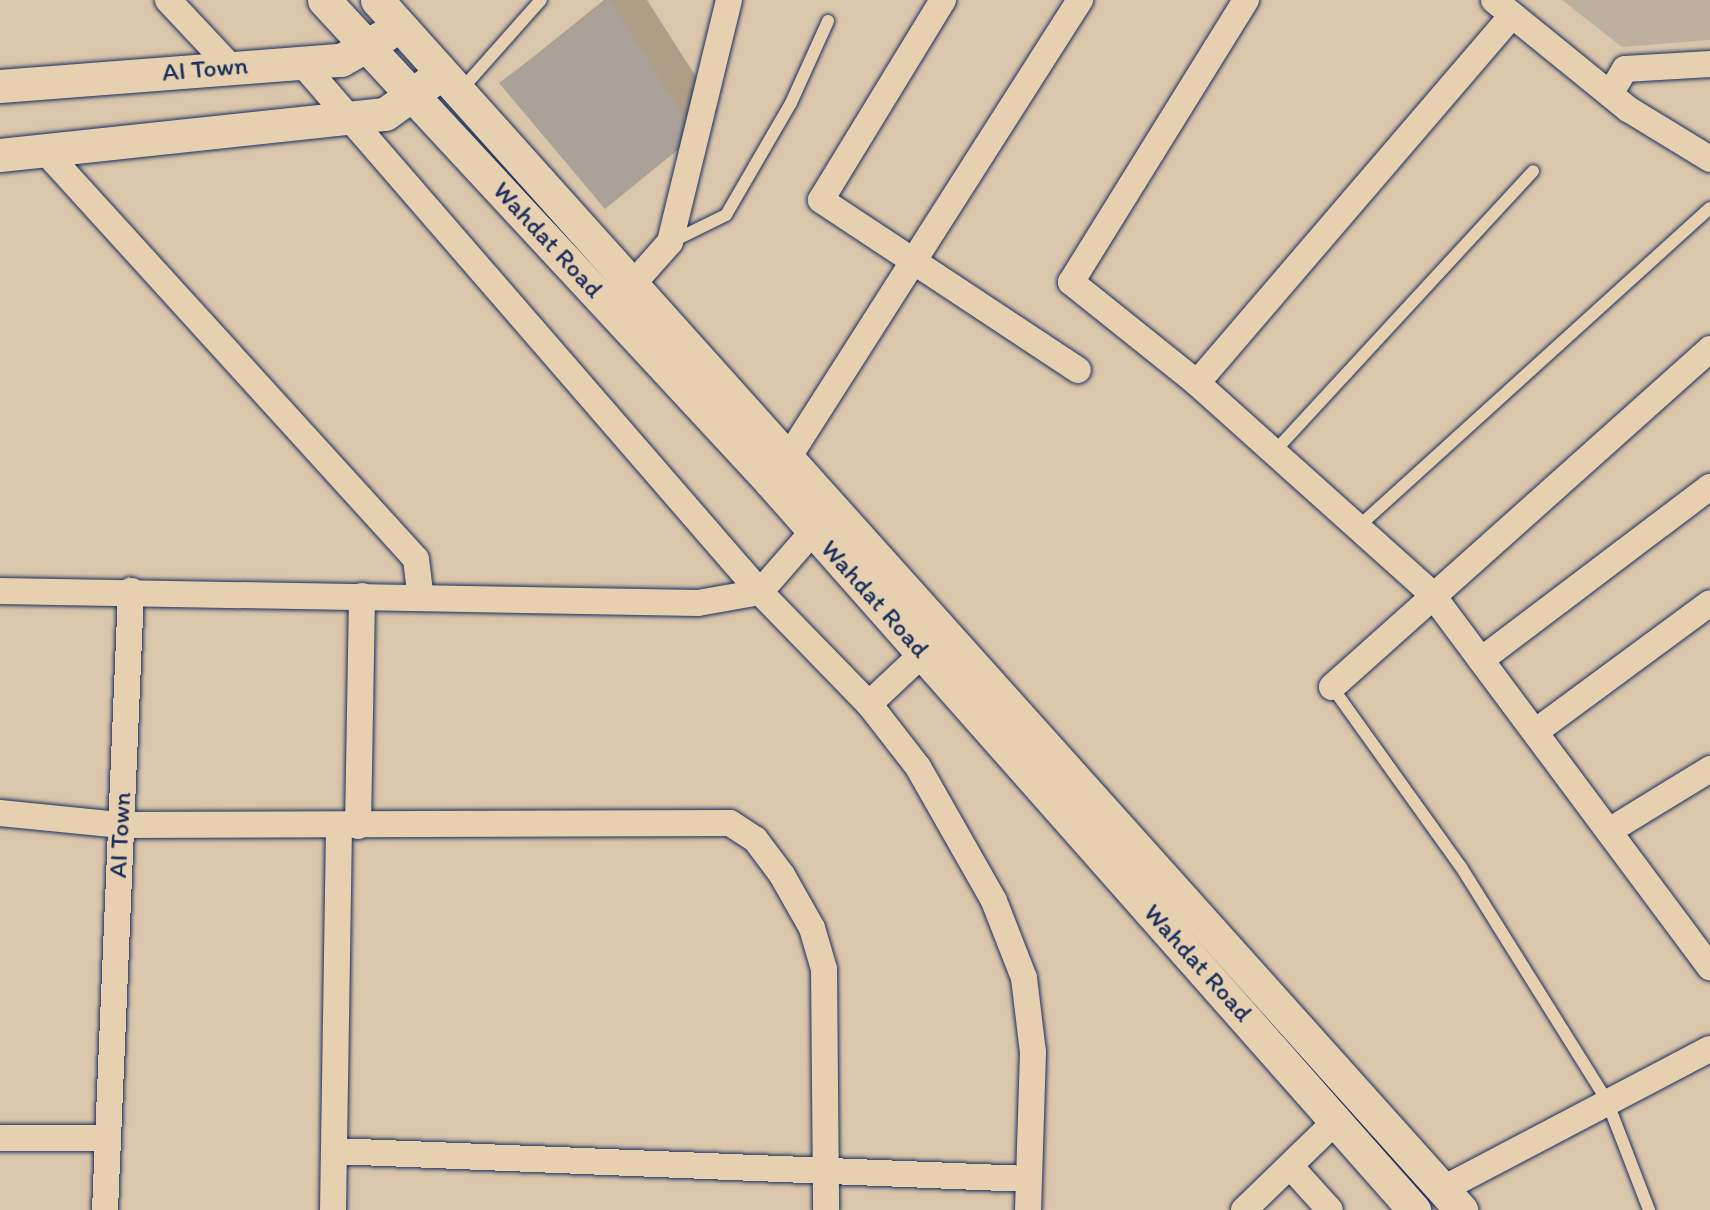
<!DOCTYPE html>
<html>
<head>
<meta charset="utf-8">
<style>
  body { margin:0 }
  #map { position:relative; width:1710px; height:1210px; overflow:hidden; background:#dac6ab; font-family:Itim,sans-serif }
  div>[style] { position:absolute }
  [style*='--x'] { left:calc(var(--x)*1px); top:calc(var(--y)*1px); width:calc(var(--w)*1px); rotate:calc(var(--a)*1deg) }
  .green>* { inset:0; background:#beb0a0 }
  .shadow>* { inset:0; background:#0003 }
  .building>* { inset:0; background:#aaa198 }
  .roads { filter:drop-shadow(0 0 2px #1b2f5e) drop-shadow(0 0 2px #1b2f5e) }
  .lane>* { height:12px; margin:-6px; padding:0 6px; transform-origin:6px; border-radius:6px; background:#e6d0b0 }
  .street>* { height:26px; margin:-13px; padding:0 13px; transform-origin:13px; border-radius:13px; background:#e6d0b0 }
  .secondary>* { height:33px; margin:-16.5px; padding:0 16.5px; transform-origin:16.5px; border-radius:16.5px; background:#e6d0b0 }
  span { translate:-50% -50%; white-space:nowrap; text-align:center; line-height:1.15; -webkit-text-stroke:5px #e6d0b0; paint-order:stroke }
  .street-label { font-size:26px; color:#1b2f5e }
</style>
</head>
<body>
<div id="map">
  <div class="green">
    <i style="clip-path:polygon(1562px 0,1710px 0,1710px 40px,1622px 47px)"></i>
  </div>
  <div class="shadow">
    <i style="clip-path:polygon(604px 0,647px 0,718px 111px,695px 134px,501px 83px)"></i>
  </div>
  <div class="building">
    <i style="clip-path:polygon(609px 0,696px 135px,605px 209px,499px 83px)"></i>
  </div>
  <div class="roads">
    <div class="lane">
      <i style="--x:461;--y:90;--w:120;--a:-48.4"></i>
      <i style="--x:671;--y:242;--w:61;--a:-26.1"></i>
      <i style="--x:726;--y:215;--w:129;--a:-59.9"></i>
      <i style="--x:791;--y:103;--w:90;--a:-65.7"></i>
      <i style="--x:1274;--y:452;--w:382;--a:-47.3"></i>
      <i style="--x:1358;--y:527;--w:475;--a:-42.2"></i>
      <i style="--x:1332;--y:687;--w:221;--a:54.4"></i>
      <i style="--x:1461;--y:867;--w:276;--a:58"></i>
      <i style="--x:1607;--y:1101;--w:117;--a:68.9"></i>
    </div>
    <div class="street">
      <i style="--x:168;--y:0;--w:92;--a:46.8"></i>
      <i style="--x:943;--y:0;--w:234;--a:121.4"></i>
      <i style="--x:821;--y:200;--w:308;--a:33.5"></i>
      <i style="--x:1246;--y:0;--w:332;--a:121.8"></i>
      <i style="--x:1071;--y:282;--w:161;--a:38.7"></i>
      <i style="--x:1197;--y:383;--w:314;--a:41.9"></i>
      <i style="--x:1431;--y:593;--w:467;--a:53.3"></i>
      <i style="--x:1494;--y:0;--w:173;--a:39.1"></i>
      <i style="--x:1628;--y:109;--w:96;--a:31.4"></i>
      <i style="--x:300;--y:61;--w:703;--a:49.1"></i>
      <i style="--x:760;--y:592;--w:156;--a:45.8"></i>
      <i style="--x:869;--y:704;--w:80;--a:52.1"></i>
      <i style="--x:918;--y:767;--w:154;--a:60.4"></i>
      <i style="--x:994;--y:901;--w:83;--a:68.7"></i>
      <i style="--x:1024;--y:978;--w:75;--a:83.1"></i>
      <i style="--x:1033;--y:1052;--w:158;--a:91.8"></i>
      <i style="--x:1610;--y:94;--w:29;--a:-59"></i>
      <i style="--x:1625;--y:69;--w:85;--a:-3.4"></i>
      <i style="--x:45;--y:151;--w:551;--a:47.72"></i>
      <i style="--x:416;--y:559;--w:38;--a:83"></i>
      <i style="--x:632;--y:285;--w:57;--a:-48.5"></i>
      <i style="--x:670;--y:242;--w:249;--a:-76.3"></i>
      <i style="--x:1197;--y:383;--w:484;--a:-49.4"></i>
      <i style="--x:779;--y:472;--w:560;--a:-57.47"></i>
      <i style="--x:0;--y:591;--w:698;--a:0.98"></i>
      <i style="--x:698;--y:603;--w:63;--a:-10.1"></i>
      <i style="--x:760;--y:592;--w:82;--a:-48.9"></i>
      <i style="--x:1481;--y:660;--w:287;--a:-37.1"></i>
      <i style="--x:1332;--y:687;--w:507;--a:-41.8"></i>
      <i style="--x:869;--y:704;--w:91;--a:-43.2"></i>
      <i style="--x:1535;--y:732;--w:217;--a:-36.4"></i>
      <i style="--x:0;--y:813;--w:122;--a:5.7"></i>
      <i style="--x:121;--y:825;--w:609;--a:-0.19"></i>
      <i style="--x:730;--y:823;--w:30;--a:33"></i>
      <i style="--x:755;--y:839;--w:45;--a:53.1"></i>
      <i style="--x:782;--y:875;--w:61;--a:60.5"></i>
      <i style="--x:812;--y:928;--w:43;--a:73.7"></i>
      <i style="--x:824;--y:969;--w:241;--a:89.5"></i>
      <i style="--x:358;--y:826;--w:230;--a:-89"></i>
      <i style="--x:1609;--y:831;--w:119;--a:-31.5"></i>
      <i style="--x:0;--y:1138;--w:106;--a:0"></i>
      <i style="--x:334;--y:1151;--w:695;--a:2.31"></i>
      <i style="--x:1290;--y:1166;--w:59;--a:47.7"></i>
      <i style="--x:1443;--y:1189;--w:301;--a:-27.7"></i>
      <i style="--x:105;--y:1210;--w:620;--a:-87.59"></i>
      <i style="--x:333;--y:1210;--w:384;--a:-89.1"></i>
      <i style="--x:1244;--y:1210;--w:129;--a:-44.1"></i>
    </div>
    <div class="secondary">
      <i style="--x:324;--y:0;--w:656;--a:47.16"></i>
      <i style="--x:770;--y:481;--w:973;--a:48.54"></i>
      <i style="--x:377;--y:0;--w:1625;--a:48.14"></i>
      <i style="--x:0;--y:86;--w:342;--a:-4.4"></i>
      <i style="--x:341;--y:60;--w:51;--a:-29.6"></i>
      <i style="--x:0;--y:155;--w:387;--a:-6.1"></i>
      <i style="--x:385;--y:114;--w:57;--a:-35.7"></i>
    </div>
  </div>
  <div class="street-label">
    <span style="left:205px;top:69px;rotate:-5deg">AI Town</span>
    <span style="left:548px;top:240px;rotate:47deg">Wahdat Road</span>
    <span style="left:875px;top:599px;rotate:48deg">Wahdat Road</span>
    <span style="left:120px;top:835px;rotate:-87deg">AI Town</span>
    <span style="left:1198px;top:963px;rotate:48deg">Wahdat Road</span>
  </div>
</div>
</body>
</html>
